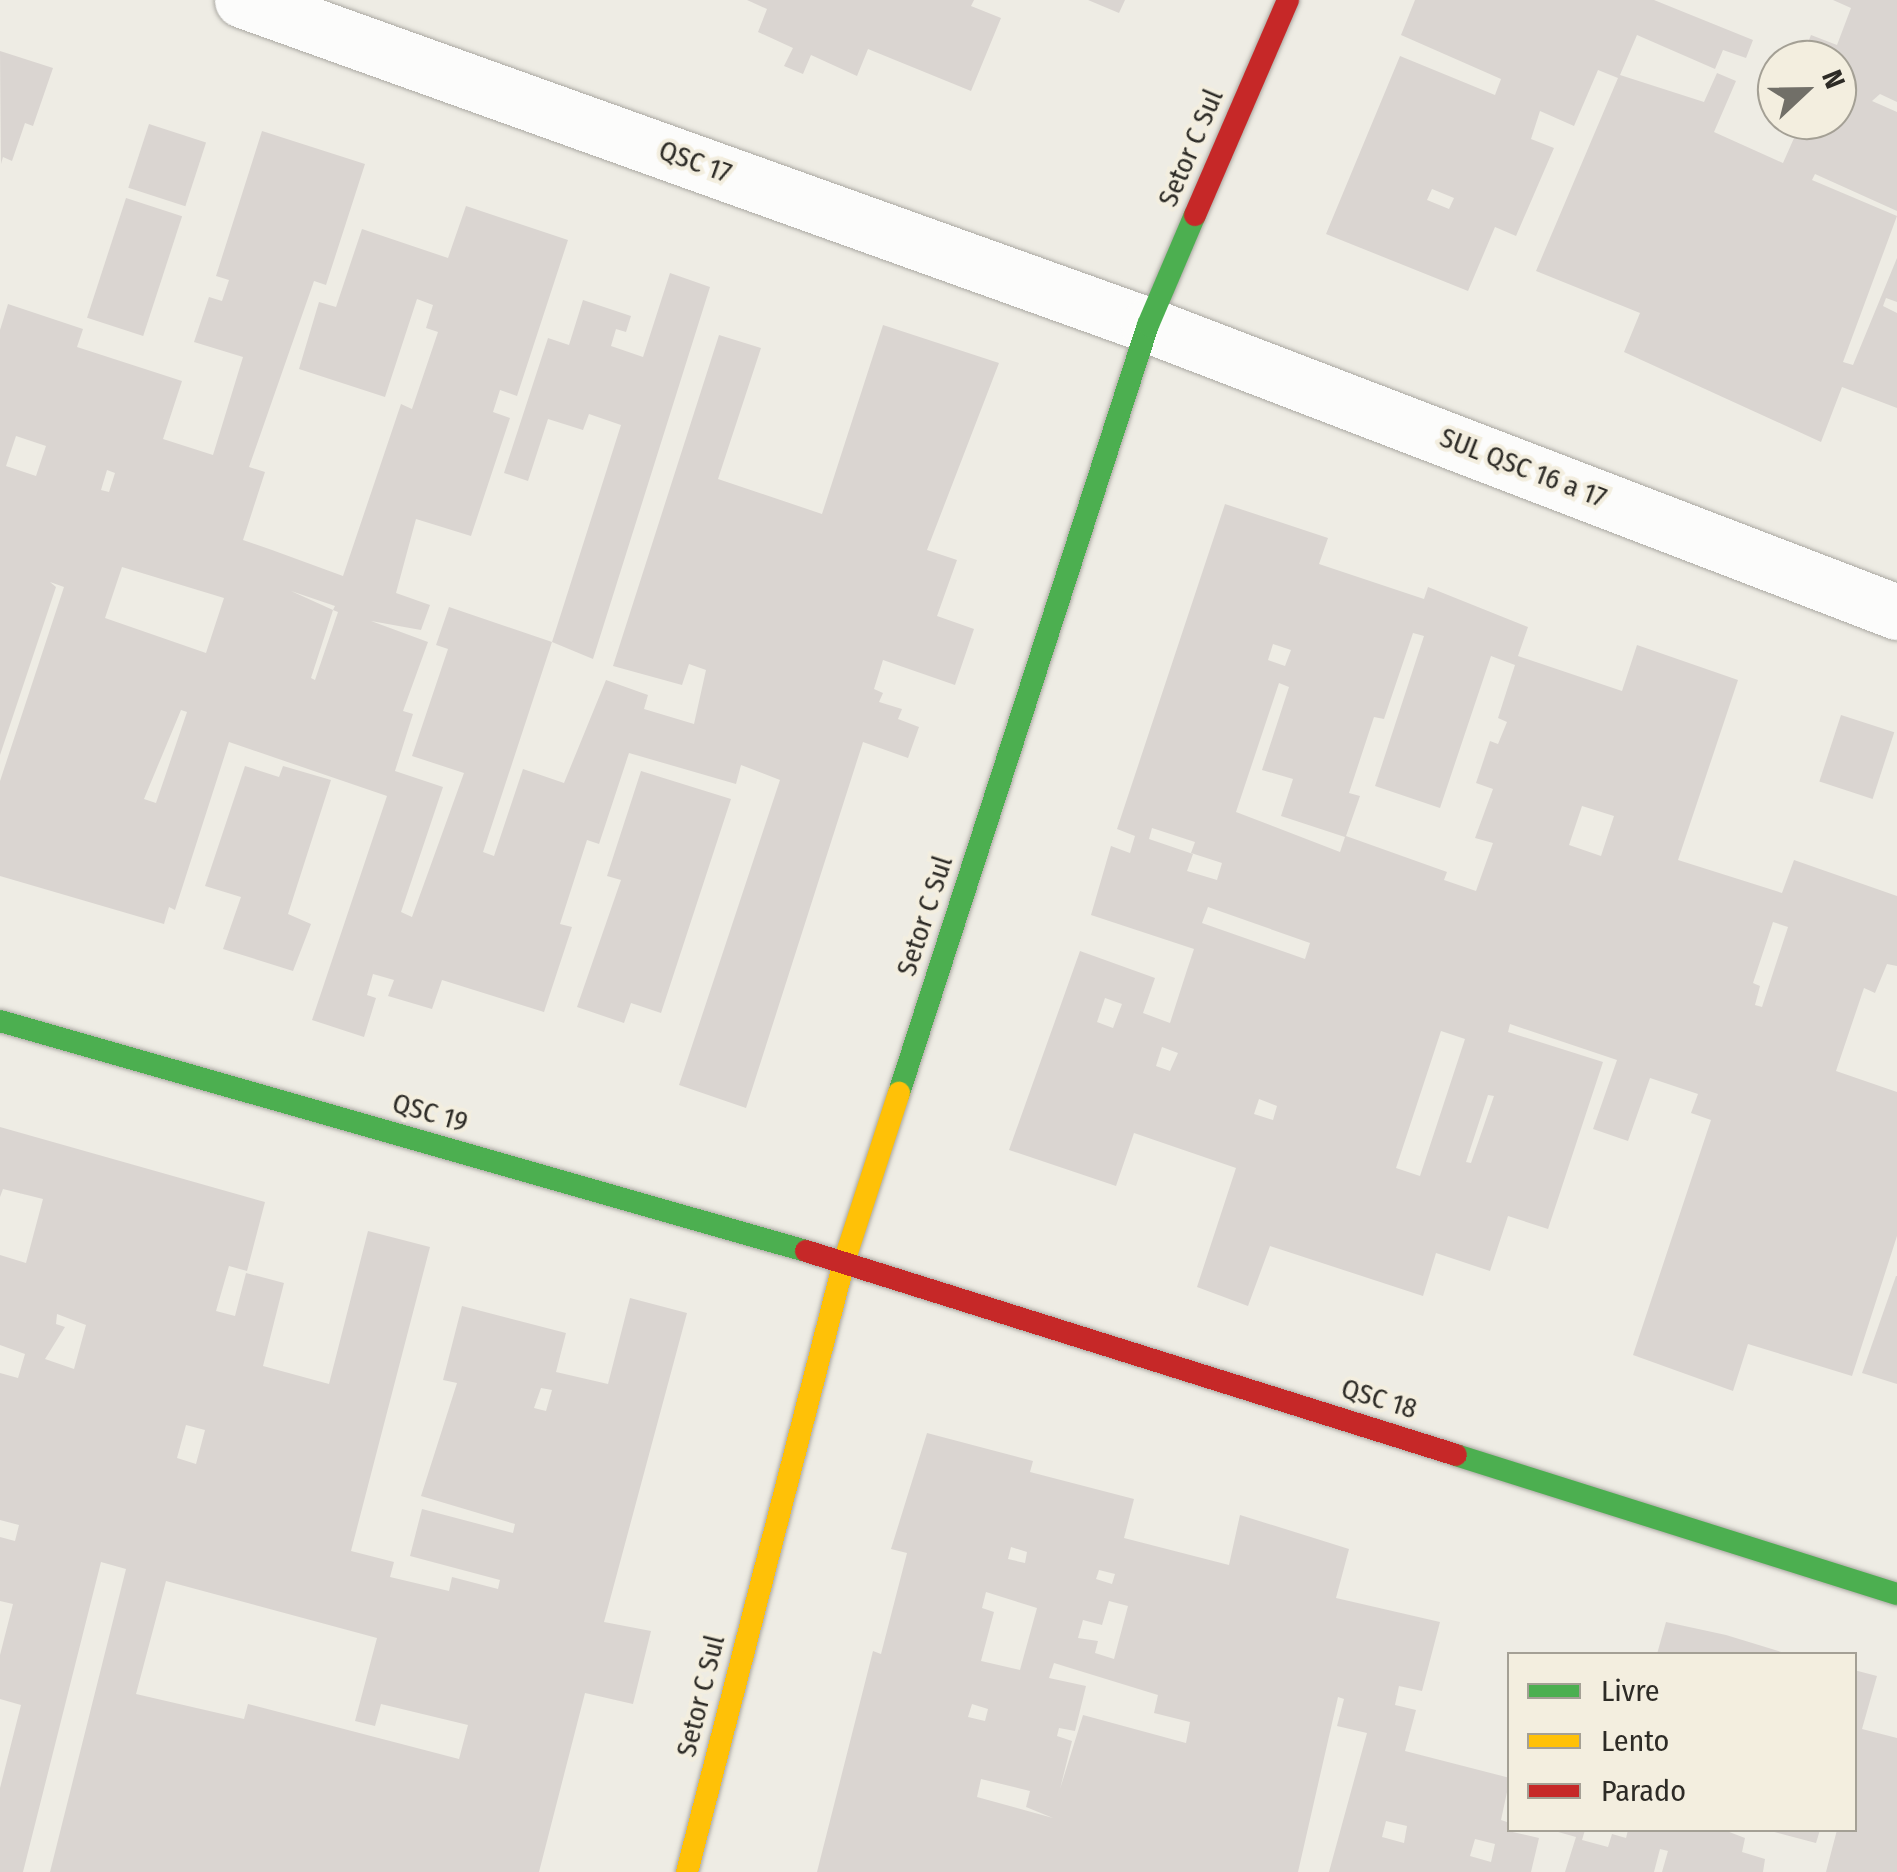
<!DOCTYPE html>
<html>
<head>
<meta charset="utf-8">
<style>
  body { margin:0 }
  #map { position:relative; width:1897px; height:1872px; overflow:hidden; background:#eeece4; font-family:"Fira Sans Condensed",sans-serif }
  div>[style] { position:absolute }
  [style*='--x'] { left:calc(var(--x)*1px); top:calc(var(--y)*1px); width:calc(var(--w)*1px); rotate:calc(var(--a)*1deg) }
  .building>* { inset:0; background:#dad5d1; transform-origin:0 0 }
  .roads { filter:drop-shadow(0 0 2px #aaa8a2) drop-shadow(0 0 2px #aaa8a2) }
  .street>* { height:55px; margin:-27.5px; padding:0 27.5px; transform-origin:27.5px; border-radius:27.5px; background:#fcfcfb }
  .fast>* { height:22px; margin:-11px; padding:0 11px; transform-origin:11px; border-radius:11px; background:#4caf50 }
  .slow>* { height:22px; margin:-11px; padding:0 11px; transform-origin:11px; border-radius:11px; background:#ffc107 }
  .jam>* { height:22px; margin:-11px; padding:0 11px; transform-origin:11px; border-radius:11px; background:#c62828 }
  span { translate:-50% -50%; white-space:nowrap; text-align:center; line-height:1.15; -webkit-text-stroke:8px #f3eedf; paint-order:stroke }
  .street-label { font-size:28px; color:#2d2b26 }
  .legend { position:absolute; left:1507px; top:1652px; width:350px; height:180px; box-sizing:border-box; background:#f3eedf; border:2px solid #a4a095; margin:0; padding:12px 18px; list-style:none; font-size:30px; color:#2d2b26 }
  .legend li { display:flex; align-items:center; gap:20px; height:50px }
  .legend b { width:50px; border:2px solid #a4a095 }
  .north { position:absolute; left:1757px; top:40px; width:100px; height:100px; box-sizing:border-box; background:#f3eedf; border:2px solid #a4a095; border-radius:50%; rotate:68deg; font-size:28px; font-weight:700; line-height:40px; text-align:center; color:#2d2b26 }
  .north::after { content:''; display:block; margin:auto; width:35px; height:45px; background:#716f68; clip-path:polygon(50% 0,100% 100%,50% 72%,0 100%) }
</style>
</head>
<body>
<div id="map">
  <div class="building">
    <i style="clip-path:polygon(747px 0,974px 0,971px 6px,1001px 18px,971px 91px,868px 49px,857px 76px,811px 55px,803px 74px,784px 66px,793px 48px,758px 32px,767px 9px)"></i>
    <i style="clip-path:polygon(1088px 0,1125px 0,1119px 13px)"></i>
    <i style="clip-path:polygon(evenodd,1415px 0,1654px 0,1753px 40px,1746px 58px,1723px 50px,1715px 69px,1637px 35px,1620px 75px,1704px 102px,1717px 73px,1736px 81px,1714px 132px,1783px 163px,1802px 120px,1837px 120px,1837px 60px,1801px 60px,1811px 35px,1837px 45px,1851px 8px,1833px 0,1897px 0,1897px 102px,1880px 94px,1872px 101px,1897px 112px,1897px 211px,1815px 174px,1812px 180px,1897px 216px,1843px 362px,1853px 365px,1897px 258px,1897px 302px,1886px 298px,1883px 306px,1897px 313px,1897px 408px,1842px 387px,1821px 442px,1624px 352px,1640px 313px,1536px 271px,1618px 78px,1598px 70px,1574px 126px,1540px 111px,1531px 139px,1554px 148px,1516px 236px,1495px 227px,1468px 291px,1326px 234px,1400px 56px,1495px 95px,1501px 79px,1401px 35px,1415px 0,1432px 189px,1454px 198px,1449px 209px,1427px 200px,1432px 189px)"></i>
    <i style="clip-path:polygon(0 51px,53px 68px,33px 126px,25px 123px,12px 161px,3px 157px,1px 164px)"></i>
    <i style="left:149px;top:124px;width:60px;height:67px;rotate:18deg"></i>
    <i style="clip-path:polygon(evenodd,262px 131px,365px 164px,326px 285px,314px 281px,249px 467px,265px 472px,243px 540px,272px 550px,343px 576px,401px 404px,412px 409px,438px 332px,426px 328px,433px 305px,417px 299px,385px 397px,299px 369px,319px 302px,336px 307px,362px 229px,448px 258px,466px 206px,568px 240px,517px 396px,500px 390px,493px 412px,510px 418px,471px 536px,416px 519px,396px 593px,430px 605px,421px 630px,371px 621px,428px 642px,403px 711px,413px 714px,395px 771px,443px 787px,401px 912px,412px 917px,464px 773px,412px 756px,448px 649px,436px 645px,449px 607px,552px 642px,483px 852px,494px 856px,523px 769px,564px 783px,606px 680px,648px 695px,644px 709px,694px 724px,706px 670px,689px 664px,682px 685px,613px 666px,719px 335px,761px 348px,718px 479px,822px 514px,883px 325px,999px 363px,927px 550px,957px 560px,937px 616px,974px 629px,955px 685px,883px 660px,874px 689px,883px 693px,879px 702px,902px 709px,898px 719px,919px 727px,908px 758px,863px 742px,746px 1108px,679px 1085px,780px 780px,741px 765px,736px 784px,629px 753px,599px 844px,587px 840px,560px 924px,572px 927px,544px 1012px,442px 980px,432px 1009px,388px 996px,394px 980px,373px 974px,367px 995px,376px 998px,364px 1037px,312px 1020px,387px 796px,229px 742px,175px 910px,169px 907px,164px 924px,0 876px,0 781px,64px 587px,50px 582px,56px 587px,0 755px,0 330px,8px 304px,83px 329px,77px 347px,182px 381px,163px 439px,213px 455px,243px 357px,194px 342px,209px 297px,222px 301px,229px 280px,216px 276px,262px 131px,16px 436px,46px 446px,36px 476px,6px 466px,16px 436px,262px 131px,107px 470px,115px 473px,109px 492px,101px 490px,107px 470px,262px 131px,122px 567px,224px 598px,206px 653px,105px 618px,122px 567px,262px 131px,291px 591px,335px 606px,333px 610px,291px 591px,262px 131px,333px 610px,338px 612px,315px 680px,311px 678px,333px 610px,262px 131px,181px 710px,187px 712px,156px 803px,144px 799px,181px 710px)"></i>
    <i style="left:126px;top:198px;width:59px;height:126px;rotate:18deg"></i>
    <i style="clip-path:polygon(670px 273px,710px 287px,593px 659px,552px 642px,621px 425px,589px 414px,583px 430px,548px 419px,528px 481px,504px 473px,548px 338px,569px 345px,583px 300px,631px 316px,626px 332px,616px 329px,611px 346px,643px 357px)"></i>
    <i style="clip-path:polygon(evenodd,1225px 504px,1328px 538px,1319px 564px,1424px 599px,1428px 587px,1528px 627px,1518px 656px,1622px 691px,1637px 645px,1738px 680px,1678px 860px,1782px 893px,1794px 860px,1897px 896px,1897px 966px,1887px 964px,1875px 993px,1864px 988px,1836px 1071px,1897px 1092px,1897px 1236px,1852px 1376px,1748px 1344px,1733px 1391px,1633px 1355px,1711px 1120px,1691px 1113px,1698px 1094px,1650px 1078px,1628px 1141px,1593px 1129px,1617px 1060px,1510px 1024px,1508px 1032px,1603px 1062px,1548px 1229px,1508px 1216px,1490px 1271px,1436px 1253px,1423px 1296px,1270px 1246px,1248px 1306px,1197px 1287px,1236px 1168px,1134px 1133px,1116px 1186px,1009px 1150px,1080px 951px,1155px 978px,1143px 1013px,1170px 1023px,1187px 970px,1194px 949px,1091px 915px,1111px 846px,1130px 853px,1135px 836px,1117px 829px,1225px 504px,1413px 633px,1424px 636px,1375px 786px,1440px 808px,1491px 656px,1515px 665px,1498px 718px,1507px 722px,1498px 744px,1490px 741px,1476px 783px,1493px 789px,1475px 838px,1493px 843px,1476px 891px,1444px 880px,1447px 872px,1346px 836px,1360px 796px,1349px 793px,1374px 717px,1384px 719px,1413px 633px,1225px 504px,1273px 644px,1291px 650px,1285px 666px,1268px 660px,1273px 644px,1225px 504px,1279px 683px,1289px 687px,1262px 770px,1293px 779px,1281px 816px,1345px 837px,1340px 852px,1236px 812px,1279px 683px,1225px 504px,1582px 806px,1614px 816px,1601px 856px,1569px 845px,1582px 806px,1225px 504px,1152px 828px,1195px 842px,1191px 853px,1222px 863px,1217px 880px,1187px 871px,1193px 854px,1149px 839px,1152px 828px,1225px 504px,1208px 907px,1310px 943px,1305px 959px,1202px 923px,1208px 907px,1225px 504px,1773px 922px,1788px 927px,1762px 1007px,1755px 1005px,1760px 986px,1753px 983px,1773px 922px,1225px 504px,1105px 998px,1122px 1004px,1113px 1028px,1097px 1022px,1105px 998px,1225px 504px,1441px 1031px,1465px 1039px,1420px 1176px,1396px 1168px,1441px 1031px,1225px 504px,1162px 1047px,1178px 1053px,1170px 1071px,1156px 1066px,1162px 1047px,1225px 504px,1488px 1095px,1494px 1096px,1471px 1163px,1466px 1162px,1488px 1095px,1225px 504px,1259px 1099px,1277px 1106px,1273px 1120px,1254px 1114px,1259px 1099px)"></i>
    <i style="left:1841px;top:715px;width:56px;height:70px;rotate:18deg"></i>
    <i style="clip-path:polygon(245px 766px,279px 777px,283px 766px,331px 780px,288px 914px,311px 924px,293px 971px,223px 949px,241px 897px,205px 886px)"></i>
    <i style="clip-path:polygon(641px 771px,731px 799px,661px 1013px,631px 1003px,624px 1023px,577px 1007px,621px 880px,607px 876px)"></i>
    <i style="clip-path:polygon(evenodd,0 1127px,265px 1202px,247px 1271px,229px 1266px,216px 1311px,235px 1316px,246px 1273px,284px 1283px,263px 1366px,329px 1384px,368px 1231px,430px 1247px,351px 1551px,394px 1562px,390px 1577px,449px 1591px,452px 1577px,498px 1589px,500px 1580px,410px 1556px,422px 1509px,513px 1533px,515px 1524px,421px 1496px,457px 1383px,443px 1380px,462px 1306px,566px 1333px,556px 1372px,608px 1384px,630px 1298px,687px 1313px,604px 1622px,651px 1631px,633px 1704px,585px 1693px,539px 1872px,50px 1872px,126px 1569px,101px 1562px,23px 1872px,0 1872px,0 1788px,21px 1705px,0 1699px,0 1655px,13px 1604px,0 1601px,0 1537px,15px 1541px,19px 1525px,0 1520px,0 1373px,18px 1378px,25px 1354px,0 1345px,0 1255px,26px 1263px,43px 1199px,3px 1189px,0 1197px,0 1127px,57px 1314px,86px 1325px,74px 1369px,45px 1359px,65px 1327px,56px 1324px,57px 1314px,0 1127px,541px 1388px,552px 1390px,546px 1411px,534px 1408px,541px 1388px,0 1127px,186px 1425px,205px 1430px,196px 1464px,177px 1458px,186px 1425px,0 1127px,166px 1581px,377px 1638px,355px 1721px,375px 1726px,381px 1704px,468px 1725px,459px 1759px,248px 1704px,244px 1719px,136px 1694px,166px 1581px)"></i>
    <i style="clip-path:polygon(1896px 1276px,1897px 1276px,1897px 1384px,1862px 1373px)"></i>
    <i style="clip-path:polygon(evenodd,927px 1433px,1033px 1461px,1030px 1472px,1134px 1499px,1124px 1538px,1229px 1565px,1240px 1515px,1349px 1549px,1336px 1598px,1440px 1622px,1422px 1691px,1399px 1686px,1395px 1705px,1416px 1710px,1405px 1751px,1510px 1778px,1501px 1820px,1510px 1823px,1508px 1831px,1539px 1838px,1531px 1872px,1329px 1872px,1367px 1733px,1337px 1726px,1344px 1699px,1338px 1697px,1298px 1872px,817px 1872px,873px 1651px,881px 1654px,907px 1553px,891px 1549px,927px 1433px,1011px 1547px,1027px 1552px,1025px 1563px,1008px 1559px,1011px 1547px,927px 1433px,1099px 1570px,1115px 1574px,1112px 1584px,1096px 1579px,1099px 1570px,927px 1433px,986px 1592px,1037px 1608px,1020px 1670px,981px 1661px,994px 1612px,982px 1608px,986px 1592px,927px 1433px,1109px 1601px,1128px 1606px,1114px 1659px,1095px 1653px,1098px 1641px,1078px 1638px,1083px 1620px,1102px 1625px,1109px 1601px,927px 1433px,1054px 1663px,1158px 1695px,1154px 1713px,1190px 1722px,1186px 1743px,1083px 1715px,1060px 1789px,1072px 1741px,1057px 1736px,1059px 1728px,1075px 1731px,1086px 1686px,1049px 1678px,1054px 1663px,927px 1433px,972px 1704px,988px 1709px,985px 1721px,968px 1717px,972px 1704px,927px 1433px,981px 1779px,1030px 1791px,1026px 1807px,1053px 1818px,977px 1797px,981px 1779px,927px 1433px,1386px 1821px,1407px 1826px,1404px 1843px,1382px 1837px,1386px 1821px,927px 1433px,1475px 1839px,1495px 1844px,1491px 1862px,1470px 1856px,1475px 1839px)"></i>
    <i style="clip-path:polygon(1666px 1622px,1726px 1635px,1788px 1654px,1657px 1654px)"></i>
    <i style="clip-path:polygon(1854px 1670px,1877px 1676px,1862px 1729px,1897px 1738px,1897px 1872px,1826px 1872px,1837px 1830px,1854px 1830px)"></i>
    <i style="clip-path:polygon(1551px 1830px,1585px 1830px,1582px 1840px,1608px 1847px,1612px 1834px,1626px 1838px,1628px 1830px,1724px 1830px,1745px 1838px,1742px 1852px,1765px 1859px,1763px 1872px,1662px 1872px,1668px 1851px,1660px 1849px,1654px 1872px,1565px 1872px,1576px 1837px)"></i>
    <i style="clip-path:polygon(1767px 1830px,1820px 1830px,1816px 1843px)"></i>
  </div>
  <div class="roads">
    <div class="street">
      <i style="--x:242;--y:0;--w:963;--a:19.73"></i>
      <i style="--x:1148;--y:325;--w:802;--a:20.97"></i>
    </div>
    <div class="fast">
      <i style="--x:0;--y:1021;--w:838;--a:15.93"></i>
      <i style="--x:899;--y:1093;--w:807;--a:-72.04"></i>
      <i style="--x:1148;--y:325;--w:120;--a:-66.9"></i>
      <i style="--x:1456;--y:1455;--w:462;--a:17.5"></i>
    </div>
    <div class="slow">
      <i style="--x:687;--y:1872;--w:630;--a:-75.57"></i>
      <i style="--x:844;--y:1262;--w:178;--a:-72"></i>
    </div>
    <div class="jam">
      <i style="--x:1195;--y:215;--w:234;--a:-66.6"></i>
      <i style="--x:806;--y:1251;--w:681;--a:17.42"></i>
    </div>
  </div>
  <div class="street-label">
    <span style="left:1191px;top:148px;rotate:-67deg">Setor C Sul</span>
    <span style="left:695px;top:162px;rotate:20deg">QSC 17</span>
    <span style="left:1523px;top:468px;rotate:21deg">SUL QSC 16 a 17</span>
    <span style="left:925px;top:916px;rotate:-72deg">Setor C Sul</span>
    <span style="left:430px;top:1113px;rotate:16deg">QSC 19</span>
    <span style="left:1379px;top:1399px;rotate:17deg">QSC 18</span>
    <span style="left:701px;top:1696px;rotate:-76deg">Setor C Sul</span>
  </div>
  <ul class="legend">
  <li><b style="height:12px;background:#4caf50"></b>Livre</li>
  <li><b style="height:12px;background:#ffc107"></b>Lento</li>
  <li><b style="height:12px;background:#c62828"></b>Parado</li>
  </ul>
  <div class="north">N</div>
</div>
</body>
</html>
